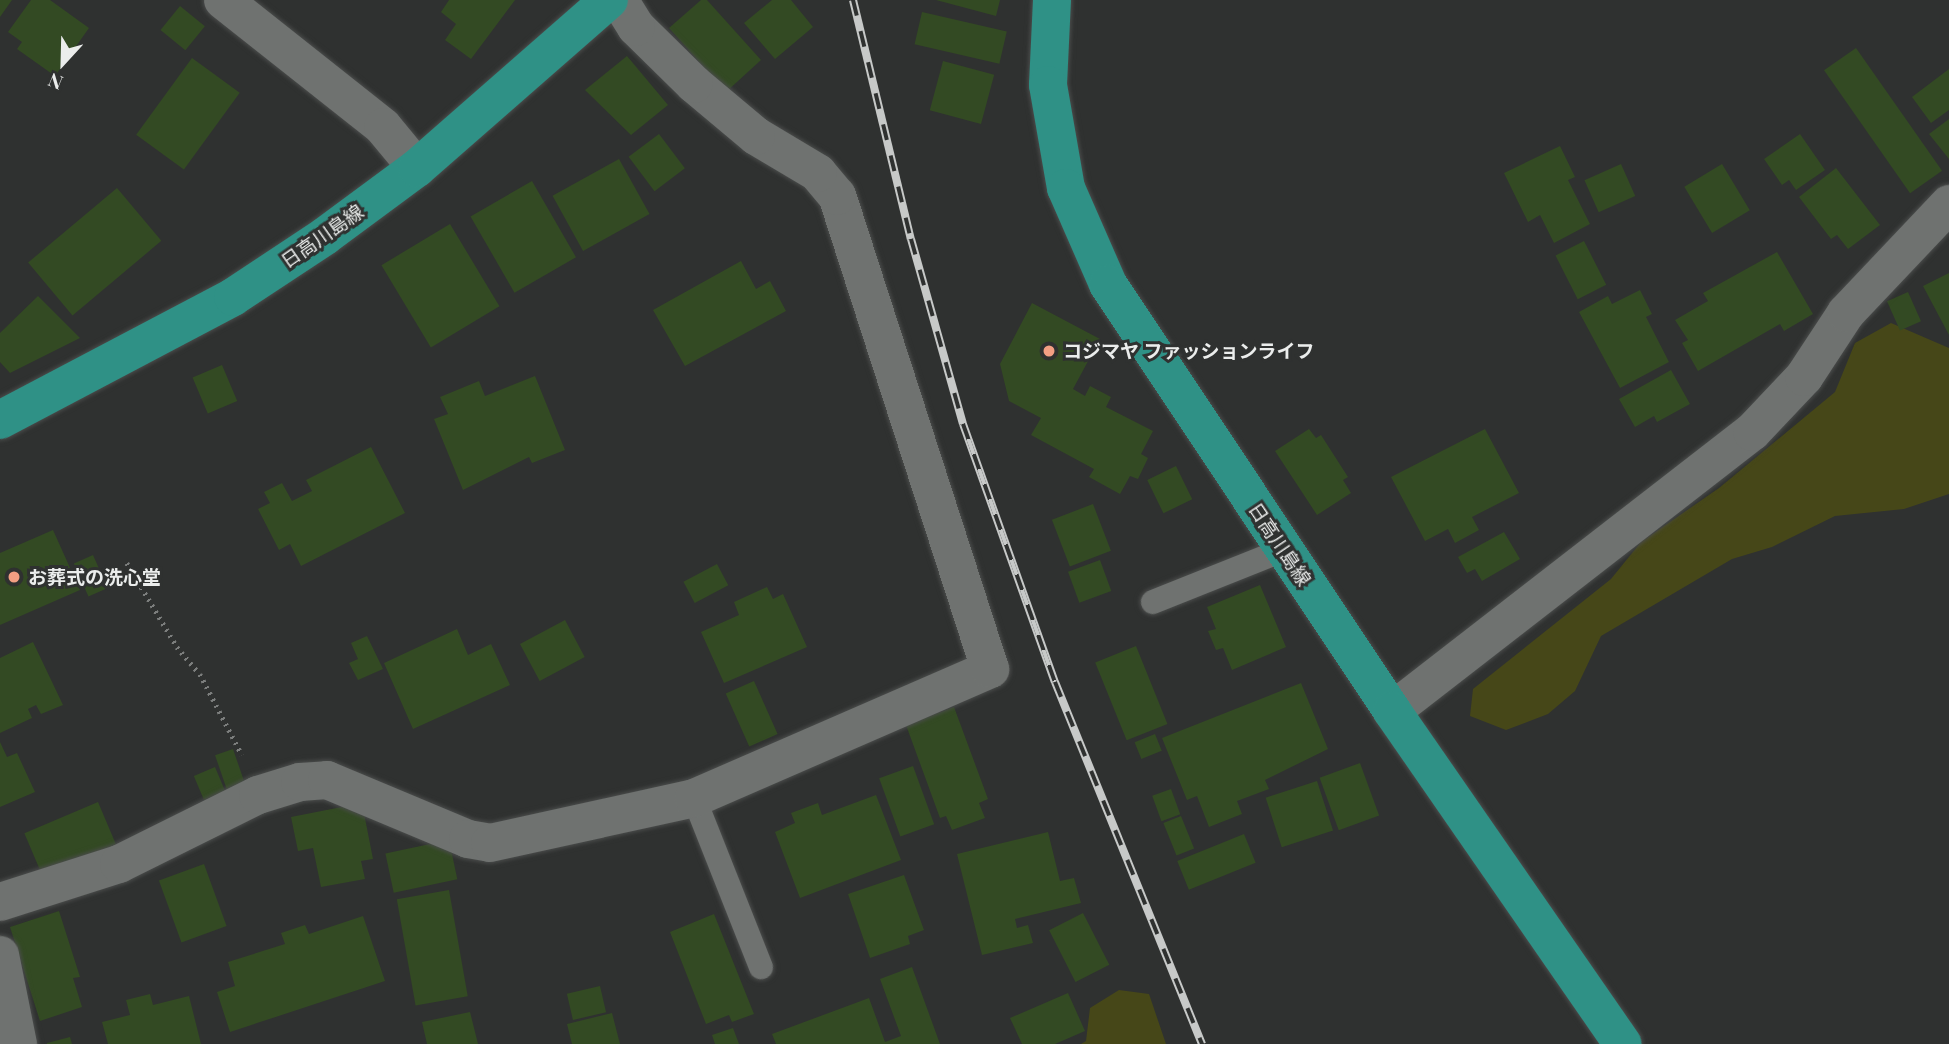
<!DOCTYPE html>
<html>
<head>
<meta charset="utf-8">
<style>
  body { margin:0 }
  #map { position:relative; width:1949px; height:1044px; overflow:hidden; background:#2f3130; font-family:"Playfair Display","Noto Sans JP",serif }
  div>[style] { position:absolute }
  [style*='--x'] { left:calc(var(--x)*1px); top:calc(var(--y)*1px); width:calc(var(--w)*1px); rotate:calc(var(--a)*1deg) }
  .green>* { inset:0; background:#464718 }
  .building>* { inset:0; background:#334a23; transform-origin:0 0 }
  .path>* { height:4.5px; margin-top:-2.25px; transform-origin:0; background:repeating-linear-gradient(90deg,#7c7e7d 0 2px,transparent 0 7px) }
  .roads { filter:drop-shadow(0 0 2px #4a4c4b) drop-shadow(0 0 2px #4a4c4b) }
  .lane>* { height:24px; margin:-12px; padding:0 12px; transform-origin:12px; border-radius:12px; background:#6f7270 }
  .street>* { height:38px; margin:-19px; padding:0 19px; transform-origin:19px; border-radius:19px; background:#6f7270 }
  .primary>* { height:38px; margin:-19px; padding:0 19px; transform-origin:19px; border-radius:19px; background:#2f9186 }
  .rail>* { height:8px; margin-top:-4px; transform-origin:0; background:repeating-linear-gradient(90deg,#2f3130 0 16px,#c7c9c8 0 32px); box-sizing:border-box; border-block:2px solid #c7c9c8 }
  .dots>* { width:19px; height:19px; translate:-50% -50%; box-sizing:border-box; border:4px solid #2f3130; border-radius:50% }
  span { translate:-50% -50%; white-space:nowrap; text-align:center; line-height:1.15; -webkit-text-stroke:6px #2f3130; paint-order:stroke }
  .street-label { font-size:19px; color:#ebedec }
  .poi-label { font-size:19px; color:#ebedec; font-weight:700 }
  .left { translate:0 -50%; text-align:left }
  .north { position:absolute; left:28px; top:28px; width:70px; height:70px; -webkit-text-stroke:5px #2f3130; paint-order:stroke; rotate:202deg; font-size:19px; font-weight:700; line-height:28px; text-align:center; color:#ebedec }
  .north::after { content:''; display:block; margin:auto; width:24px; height:32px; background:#ebedec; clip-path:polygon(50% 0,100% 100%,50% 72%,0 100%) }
</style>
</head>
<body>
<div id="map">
  <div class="green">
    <i style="clip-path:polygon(1891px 323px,1949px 348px,1949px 494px,1904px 509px,1835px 516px,1772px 547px,1732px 559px,1601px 636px,1575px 691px,1548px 714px,1506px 730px,1470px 716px,1473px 689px,1611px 579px,1641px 542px,1719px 488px,1835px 392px,1855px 343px)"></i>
    <i style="clip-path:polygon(1119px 990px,1149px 994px,1166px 1044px,1081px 1044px,1086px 1041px,1090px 1008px)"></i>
  </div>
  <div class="building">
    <i style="clip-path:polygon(0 0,12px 0,0 17px)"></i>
    <i style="clip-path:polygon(31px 0,50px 0,89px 28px,55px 76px,17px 49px,22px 42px,8px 32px)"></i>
    <i style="clip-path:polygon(449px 0,515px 0,471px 59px,445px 40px,456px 24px,441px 12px)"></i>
    <i style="clip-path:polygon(701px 0,707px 0,761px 60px,726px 92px,669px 28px)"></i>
    <i style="clip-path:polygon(772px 0,791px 0,813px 27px,775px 59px,744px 23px)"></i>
    <i style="clip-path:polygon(936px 0,1000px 0,996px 16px)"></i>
    <i style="left:180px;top:6px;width:32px;height:31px;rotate:39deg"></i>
    <i style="left:922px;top:12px;width:87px;height:33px;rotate:13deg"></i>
    <i style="left:1856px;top:48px;width:150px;height:39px;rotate:55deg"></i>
    <i style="clip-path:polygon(627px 56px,668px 105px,631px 135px,585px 90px)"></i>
    <i style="left:192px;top:58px;width:59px;height:95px;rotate:36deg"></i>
    <i style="left:943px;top:61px;width:53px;height:51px;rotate:15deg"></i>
    <i style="clip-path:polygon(1949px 69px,1949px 110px,1931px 123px,1912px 97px)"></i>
    <i style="clip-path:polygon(1949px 119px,1949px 159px,1929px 134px)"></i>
    <i style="left:659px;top:134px;width:43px;height:38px;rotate:53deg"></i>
    <i style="clip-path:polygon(1800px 134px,1825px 170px,1796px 190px,1789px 180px,1782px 185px,1764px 159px)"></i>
    <i style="clip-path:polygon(1560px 146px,1575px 177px,1568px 180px,1590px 224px,1554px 243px,1540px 215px,1528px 222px,1504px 173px)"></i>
    <i style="left:619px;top:159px;width:63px;height:76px;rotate:61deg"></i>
    <i style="left:1621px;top:164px;width:35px;height:40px;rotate:66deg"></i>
    <i style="left:1722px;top:164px;width:54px;height:44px;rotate:59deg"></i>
    <i style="clip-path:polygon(1836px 168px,1880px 225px,1848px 249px,1837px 235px,1831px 239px,1799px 197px)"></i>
    <i style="left:532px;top:181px;width:88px;height:71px;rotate:60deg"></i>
    <i style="left:117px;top:188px;width:69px;height:116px;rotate:50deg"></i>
    <i style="left:450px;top:224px;width:96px;height:80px;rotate:59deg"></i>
    <i style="left:1584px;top:241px;width:49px;height:32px;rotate:63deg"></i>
    <i style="clip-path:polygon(1777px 252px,1813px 314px,1784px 331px,1780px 324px,1698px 371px,1682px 343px,1688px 340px,1675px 320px,1708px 301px,1703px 293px)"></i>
    <i style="clip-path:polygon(741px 261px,756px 289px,770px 281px,786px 311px,685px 366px,653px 310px)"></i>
    <i style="clip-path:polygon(1949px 273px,1949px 335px,1923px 286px)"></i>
    <i style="clip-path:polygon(1640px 290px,1652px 314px,1646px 317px,1669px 362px,1620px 388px,1579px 312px,1608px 296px,1612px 304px)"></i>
    <i style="left:1908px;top:292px;width:32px;height:23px;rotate:66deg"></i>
    <i style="clip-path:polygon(38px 296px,80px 338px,10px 373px,0 362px,0 333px)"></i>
    <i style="clip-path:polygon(1032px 303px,1100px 339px,1073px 389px,1085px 396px,1090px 386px,1111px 397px,1106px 407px,1153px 431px,1141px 454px,1148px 458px,1138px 479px,1130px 476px,1120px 494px,1089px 477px,1094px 469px,1031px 435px,1041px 418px,1009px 401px,1000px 364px)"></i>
    <i style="left:222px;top:365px;width:39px;height:32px;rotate:67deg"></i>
    <i style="clip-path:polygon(1671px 370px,1690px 404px,1657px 422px,1654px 416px,1635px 427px,1619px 399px)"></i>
    <i style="clip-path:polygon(535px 376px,565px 450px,532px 463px,529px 457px,463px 490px,434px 419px,448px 414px,440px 397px,479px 381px,485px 396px)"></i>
    <i style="clip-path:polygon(1309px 429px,1316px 438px,1321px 435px,1348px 477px,1343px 480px,1351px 493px,1317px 515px,1275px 451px)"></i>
    <i style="clip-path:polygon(1485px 429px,1519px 493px,1472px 517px,1479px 530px,1455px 543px,1448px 529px,1425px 541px,1391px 477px)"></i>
    <i style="clip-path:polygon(371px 447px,405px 513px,301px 566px,290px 544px,279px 550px,258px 509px,270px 503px,264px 492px,282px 483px,292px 501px,312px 491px,306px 480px)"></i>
    <i style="left:1176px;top:466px;width:37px;height:32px;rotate:64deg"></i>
    <i style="left:1093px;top:504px;width:50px;height:44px;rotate:69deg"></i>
    <i style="clip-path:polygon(53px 530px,80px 590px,0 625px,0 553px)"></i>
    <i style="clip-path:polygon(1504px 532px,1520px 559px,1482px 581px,1475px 569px,1467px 573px,1458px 557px)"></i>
    <i style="left:93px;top:555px;width:36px;height:21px;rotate:66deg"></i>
    <i style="left:1100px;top:560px;width:33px;height:34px;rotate:70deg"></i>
    <i style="left:717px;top:564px;width:24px;height:38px;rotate:62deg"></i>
    <i style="clip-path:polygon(1260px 585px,1286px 647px,1232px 670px,1223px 648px,1216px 650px,1208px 631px,1216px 629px,1207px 607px)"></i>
    <i style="clip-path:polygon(767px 587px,773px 599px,783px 594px,807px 647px,724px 683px,701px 632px,739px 615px,734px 602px)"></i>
    <i style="left:565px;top:620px;width:42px;height:51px;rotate:62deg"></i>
    <i style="clip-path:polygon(457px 629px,468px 655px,491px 644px,510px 685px,413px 729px,384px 663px)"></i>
    <i style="clip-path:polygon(367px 636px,383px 669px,358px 680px,349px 663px,358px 659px,351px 643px)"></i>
    <i style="clip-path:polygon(33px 642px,63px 705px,41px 714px,36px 705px,28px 709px,32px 718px,0 733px,0 658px)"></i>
    <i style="left:1136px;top:646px;width:84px;height:44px;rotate:68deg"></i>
    <i style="left:754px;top:681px;width:58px;height:31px;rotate:66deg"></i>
    <i style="clip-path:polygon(1301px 683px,1328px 749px,1265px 780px,1269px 789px,1237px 801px,1242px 814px,1209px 827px,1197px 796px,1187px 800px,1162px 738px)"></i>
    <i style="clip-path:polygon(954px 707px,988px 799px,979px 803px,985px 818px,952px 830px,946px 816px,940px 818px,906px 725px)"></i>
    <i style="left:1155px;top:734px;width:18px;height:22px;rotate:68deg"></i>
    <i style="clip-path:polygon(0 742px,7px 757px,17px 753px,35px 792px,0 807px)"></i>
    <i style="left:233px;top:749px;width:40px;height:19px;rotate:71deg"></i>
    <i style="left:1360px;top:763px;width:56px;height:43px;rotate:70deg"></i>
    <i style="left:913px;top:766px;width:62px;height:36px;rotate:70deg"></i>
    <i style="left:215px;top:767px;width:26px;height:23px;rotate:67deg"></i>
    <i style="left:1317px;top:781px;width:52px;height:54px;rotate:72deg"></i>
    <i style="left:1171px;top:789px;width:27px;height:20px;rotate:70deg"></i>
    <i style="clip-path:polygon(876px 795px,901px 860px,800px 898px,775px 832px,795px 823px,791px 813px,818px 803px,822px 815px)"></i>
    <i style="left:98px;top:802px;width:48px;height:80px;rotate:67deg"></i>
    <i style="clip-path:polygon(362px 803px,373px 859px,361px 861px,365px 879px,321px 887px,313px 848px,298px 851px,291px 817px)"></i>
    <i style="left:1181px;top:816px;width:35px;height:19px;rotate:68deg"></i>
    <i style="clip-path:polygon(1048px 832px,1060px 881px,1074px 878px,1081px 903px,1015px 919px,1017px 928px,1028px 925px,1033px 943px,982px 955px,957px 854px)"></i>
    <i style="left:1244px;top:834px;width:31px;height:72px;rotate:68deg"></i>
    <i style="left:449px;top:840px;width:40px;height:65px;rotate:78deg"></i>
    <i style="left:204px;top:864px;width:66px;height:48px;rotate:70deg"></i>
    <i style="clip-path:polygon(904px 875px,924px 930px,908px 936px,910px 944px,870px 958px,848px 894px)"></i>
    <i style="left:449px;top:890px;width:108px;height:53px;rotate:80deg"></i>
    <i style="clip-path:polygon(59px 911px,80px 977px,73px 978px,82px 1007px,40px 1021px,10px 927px)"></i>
    <i style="left:1083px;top:913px;width:58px;height:38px;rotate:63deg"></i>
    <i style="clip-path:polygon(714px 914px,754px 1014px,732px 1022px,729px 1015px,706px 1024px,670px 932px)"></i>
    <i style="clip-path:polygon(363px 916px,385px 981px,230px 1032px,217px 992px,235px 986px,228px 962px,285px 944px,281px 933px,305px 925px,309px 934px)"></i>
    <i style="clip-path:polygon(912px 967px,940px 1044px,776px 1044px,772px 1034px,869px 998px,885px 1042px,901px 1036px,880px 979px)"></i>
    <i style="left:600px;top:986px;width:27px;height:34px;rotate:77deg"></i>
    <i style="clip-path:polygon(1068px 993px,1085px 1031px,1055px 1044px,1022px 1044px,1010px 1018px)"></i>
    <i style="clip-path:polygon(150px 994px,153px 1005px,189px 996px,201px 1044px,108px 1044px,102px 1022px,130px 1015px,126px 1000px)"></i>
    <i style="clip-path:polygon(470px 1012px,478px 1044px,427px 1044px,422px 1022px)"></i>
    <i style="clip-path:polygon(612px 1013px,620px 1044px,572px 1044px,567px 1024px)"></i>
    <i style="clip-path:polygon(733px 1028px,739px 1044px,715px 1044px,712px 1035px)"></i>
    <i style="clip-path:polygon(70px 1037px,72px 1044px,47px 1044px,47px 1043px)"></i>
  </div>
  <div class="path">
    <i style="--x:127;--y:563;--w:98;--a:59.2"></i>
    <i style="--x:177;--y:647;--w:35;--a:50"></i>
    <i style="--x:200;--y:674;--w:91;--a:62.6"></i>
  </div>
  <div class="roads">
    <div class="lane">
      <i style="--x:1153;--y:602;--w:140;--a:-21.8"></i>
      <i style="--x:694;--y:798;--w:182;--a:68.4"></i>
    </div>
    <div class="street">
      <i style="--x:223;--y:0;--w:204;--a:38.4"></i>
      <i style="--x:383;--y:127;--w:53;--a:50.3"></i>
      <i style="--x:1392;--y:711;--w:455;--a:-37.8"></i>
      <i style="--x:1752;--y:432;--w:76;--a:-46.6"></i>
      <i style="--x:1804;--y:377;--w:77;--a:-56.7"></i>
      <i style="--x:1846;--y:313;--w:150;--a:-46.6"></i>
      <i style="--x:0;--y:902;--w:125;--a:-17.7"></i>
      <i style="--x:119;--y:864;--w:155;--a:-26.4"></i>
      <i style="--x:258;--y:795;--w:44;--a:-17.2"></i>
      <i style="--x:300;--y:782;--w:27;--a:-4"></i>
      <i style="--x:327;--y:780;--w:153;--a:22.7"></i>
      <i style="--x:468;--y:839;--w:22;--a:10"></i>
      <i style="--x:490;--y:843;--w:209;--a:-12.4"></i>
      <i style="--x:694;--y:798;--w:323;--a:-23.5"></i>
      <i style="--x:990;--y:669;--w:497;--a:-107.9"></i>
      <i style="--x:837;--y:196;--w:30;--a:-130"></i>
      <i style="--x:818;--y:173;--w:72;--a:-149.2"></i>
      <i style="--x:756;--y:136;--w:81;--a:-140"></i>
      <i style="--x:694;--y:84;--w:81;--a:-135.5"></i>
      <i style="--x:636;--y:27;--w:32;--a:-122"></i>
      <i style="--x:0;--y:955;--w:91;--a:78.6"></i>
    </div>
    <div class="primary">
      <i style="--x:1052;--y:0;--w:85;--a:92.7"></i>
      <i style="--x:1048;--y:85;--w:105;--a:80.1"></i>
      <i style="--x:1066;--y:188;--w:105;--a:66.4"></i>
      <i style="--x:1108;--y:284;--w:513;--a:56.37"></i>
      <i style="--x:1392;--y:711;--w:405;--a:55.3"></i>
      <i style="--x:0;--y:420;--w:263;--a:-27.8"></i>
      <i style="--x:233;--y:297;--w:110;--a:-33.5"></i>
      <i style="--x:325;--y:236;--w:114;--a:-36.5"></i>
      <i style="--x:417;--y:168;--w:255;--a:-41.2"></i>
    </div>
  </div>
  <div class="rail">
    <i style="--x:853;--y:0;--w:246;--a:76.4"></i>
    <i style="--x:911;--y:239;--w:192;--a:74.3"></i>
    <i style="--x:963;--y:424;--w:274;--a:70.4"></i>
    <i style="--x:1055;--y:682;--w:391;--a:67.9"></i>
  </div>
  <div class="dots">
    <i style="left:1049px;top:351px;background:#f39f83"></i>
    <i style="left:14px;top:577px;background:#f39f83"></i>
  </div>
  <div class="street-label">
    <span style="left:322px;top:236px;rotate:-35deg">日高川島線</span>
    <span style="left:1280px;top:544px;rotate:56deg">日高川島線</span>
  </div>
  <div class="poi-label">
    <span class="left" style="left:1063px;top:351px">コジマヤ ファッションライフ</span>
    <span class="left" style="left:28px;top:577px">お葬式の洗心堂</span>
  </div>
  <div class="north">N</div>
</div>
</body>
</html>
